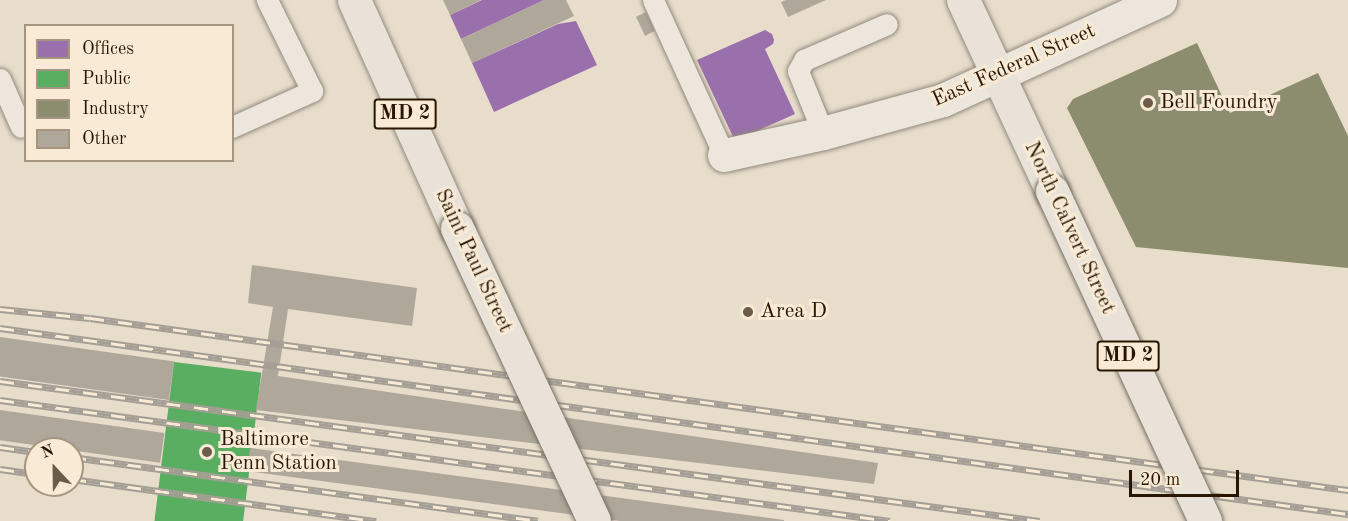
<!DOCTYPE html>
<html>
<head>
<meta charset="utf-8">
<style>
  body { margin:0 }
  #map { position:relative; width:1348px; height:521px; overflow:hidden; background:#e8dccb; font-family:"Old Standard TT",serif }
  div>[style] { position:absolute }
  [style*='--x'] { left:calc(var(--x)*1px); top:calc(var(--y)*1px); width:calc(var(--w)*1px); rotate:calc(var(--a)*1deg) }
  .offices>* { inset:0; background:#9970ab }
  .public>* { inset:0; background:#5aae61; transform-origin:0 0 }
  .industry>* { inset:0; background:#8c8c6e }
  .building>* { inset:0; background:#b0a79b; transform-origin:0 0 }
  .roads { filter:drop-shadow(0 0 2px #938a7d) drop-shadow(0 0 2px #938a7d) }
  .lane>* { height:21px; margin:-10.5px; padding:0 10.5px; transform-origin:10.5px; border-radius:10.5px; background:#ece6dd }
  .street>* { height:33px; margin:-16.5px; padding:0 16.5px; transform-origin:16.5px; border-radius:16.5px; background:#ece6dd }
  .primary>* { height:33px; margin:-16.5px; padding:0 16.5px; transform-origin:16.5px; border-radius:16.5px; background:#e9e2d8 }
  .rail>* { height:7px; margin-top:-3.5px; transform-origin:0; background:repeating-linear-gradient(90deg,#f8ead5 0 14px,#a59e95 0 28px); box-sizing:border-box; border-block:2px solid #a59e95 }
  .bridges { filter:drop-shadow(0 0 2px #786f63) drop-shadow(0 0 2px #786f63) }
  .primary-bridge>* { height:33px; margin:-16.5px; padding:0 16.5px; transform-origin:16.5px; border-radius:16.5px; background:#e9e2d8 }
  .dots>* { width:16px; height:16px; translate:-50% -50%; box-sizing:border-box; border:3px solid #f8ead5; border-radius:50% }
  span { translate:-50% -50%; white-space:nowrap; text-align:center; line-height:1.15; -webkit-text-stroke:6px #f8ead5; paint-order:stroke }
  .shield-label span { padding:2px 4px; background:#f8ead5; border:2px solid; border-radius:4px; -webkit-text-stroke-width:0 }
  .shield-label { font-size:20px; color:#291601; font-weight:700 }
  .street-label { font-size:21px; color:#291601 }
  .poi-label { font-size:21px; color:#291601 }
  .left { translate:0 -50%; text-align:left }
  .legend { position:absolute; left:24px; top:24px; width:210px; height:138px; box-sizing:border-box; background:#f8ead5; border:2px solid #a59580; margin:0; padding:8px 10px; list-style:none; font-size:18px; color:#291601 }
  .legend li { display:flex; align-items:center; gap:12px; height:30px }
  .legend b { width:30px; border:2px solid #a59580 }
  .north { position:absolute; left:24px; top:437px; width:60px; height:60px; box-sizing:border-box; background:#f8ead5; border:2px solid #a59580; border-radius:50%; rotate:338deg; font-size:16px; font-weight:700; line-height:24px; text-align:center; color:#291601 }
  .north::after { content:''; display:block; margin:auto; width:21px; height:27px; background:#6c5b48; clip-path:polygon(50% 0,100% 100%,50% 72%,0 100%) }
  .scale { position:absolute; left:1129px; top:470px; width:110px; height:27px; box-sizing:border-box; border:3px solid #291601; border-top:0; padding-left:8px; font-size:18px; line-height:21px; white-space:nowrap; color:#291601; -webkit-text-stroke:4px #f8ead5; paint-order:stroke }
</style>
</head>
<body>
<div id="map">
  <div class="offices">
    <i style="clip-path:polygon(482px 0,544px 0,461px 39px,450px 15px)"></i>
    <i style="clip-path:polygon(576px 21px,597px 65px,494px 112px,472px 63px,558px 24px)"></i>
    <i style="clip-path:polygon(765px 30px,772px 34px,774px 40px,773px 44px,765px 49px,795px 114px,735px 141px,697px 60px)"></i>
  </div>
  <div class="public">
    <i style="left:174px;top:362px;width:88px;height:161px;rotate:7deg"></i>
  </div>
  <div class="industry">
    <i style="clip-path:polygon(1197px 43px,1230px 113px,1318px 73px,1348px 136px,1348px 268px,1136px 247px,1067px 108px,1073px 99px)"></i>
  </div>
  <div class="building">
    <i style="clip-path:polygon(443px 0,481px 0,450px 15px)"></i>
    <i style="clip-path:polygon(544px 0,566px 0,574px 16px,472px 63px,461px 39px)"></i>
    <i style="clip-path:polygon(786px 0,826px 0,788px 17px,781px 2px)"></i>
    <i style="left:646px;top:12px;width:21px;height:11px;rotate:65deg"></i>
    <i style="clip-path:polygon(252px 265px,417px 288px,412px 326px,288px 309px,278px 376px,878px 463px,874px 484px,256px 410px,273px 307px,248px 303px)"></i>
    <i style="left:0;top:337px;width:176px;height:39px;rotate:8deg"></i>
    <i style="left:0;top:410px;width:166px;height:30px;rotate:8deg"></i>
    <i style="clip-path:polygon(250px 448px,784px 520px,784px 521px,620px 521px,247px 471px)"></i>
  </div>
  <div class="roads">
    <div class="lane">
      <i style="--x:653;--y:0;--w:170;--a:65.4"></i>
      <i style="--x:0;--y:79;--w:52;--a:66.4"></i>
      <i style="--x:232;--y:127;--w:88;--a:-24.2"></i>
      <i style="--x:312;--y:91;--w:102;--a:-116.3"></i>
      <i style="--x:823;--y:133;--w:67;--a:-112"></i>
      <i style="--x:798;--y:71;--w:13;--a:-61"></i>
      <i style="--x:804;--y:60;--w:90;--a:-23.4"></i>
    </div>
    <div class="street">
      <i style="--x:724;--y:155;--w:101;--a:-12.5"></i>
      <i style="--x:823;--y:133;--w:124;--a:-15.4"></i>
      <i style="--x:943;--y:100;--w:239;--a:-24.7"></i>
    </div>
    <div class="primary">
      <i style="--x:354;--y:0;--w:250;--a:65.7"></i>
      <i style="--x:963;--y:0;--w:211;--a:65"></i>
    </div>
  </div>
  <div class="rail">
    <i style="--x:0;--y:309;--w:90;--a:5.7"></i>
    <i style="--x:90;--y:318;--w:1270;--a:7.79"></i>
    <i style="--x:0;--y:328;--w:1361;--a:7.86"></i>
    <i style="--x:0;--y:381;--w:1049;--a:7.67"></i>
    <i style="--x:0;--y:400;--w:898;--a:7.74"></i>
    <i style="--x:0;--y:447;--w:36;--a:8"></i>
    <i style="--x:72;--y:457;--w:470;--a:7.8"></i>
    <i style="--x:0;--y:469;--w:36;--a:8"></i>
    <i style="--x:72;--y:479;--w:307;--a:7.9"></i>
  </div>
  <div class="bridges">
    <div class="primary-bridge">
      <i style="--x:1052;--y:191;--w:364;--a:65.1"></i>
      <i style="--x:457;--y:228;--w:323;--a:64.9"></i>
    </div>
  </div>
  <div class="dots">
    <i style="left:1148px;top:103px;background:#6c5b48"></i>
    <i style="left:748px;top:312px;background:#6c5b48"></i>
    <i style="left:207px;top:452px;background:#6c5b48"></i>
  </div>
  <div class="shield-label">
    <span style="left:405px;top:114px">MD 2</span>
    <span style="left:1128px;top:356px">MD 2</span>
  </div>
  <div class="street-label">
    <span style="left:1014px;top:66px;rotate:-24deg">East Federal Street</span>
    <span style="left:1069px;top:228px;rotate:65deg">North Calvert Street</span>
    <span style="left:473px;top:261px;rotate:65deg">Saint Paul Street</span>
  </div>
  <div class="poi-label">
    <span class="left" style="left:1160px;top:103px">Bell Foundry</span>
    <span class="left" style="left:760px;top:312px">Area D</span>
    <span class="left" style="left:220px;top:452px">Baltimore<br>Penn Station</span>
  </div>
  <ul class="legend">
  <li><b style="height:16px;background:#9970ab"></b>Offices</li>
  <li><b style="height:16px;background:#5aae61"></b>Public</li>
  <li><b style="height:16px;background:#8c8c6e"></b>Industry</li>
  <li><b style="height:16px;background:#b0a79b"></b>Other</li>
  </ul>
  <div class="north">N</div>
  <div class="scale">20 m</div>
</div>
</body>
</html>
